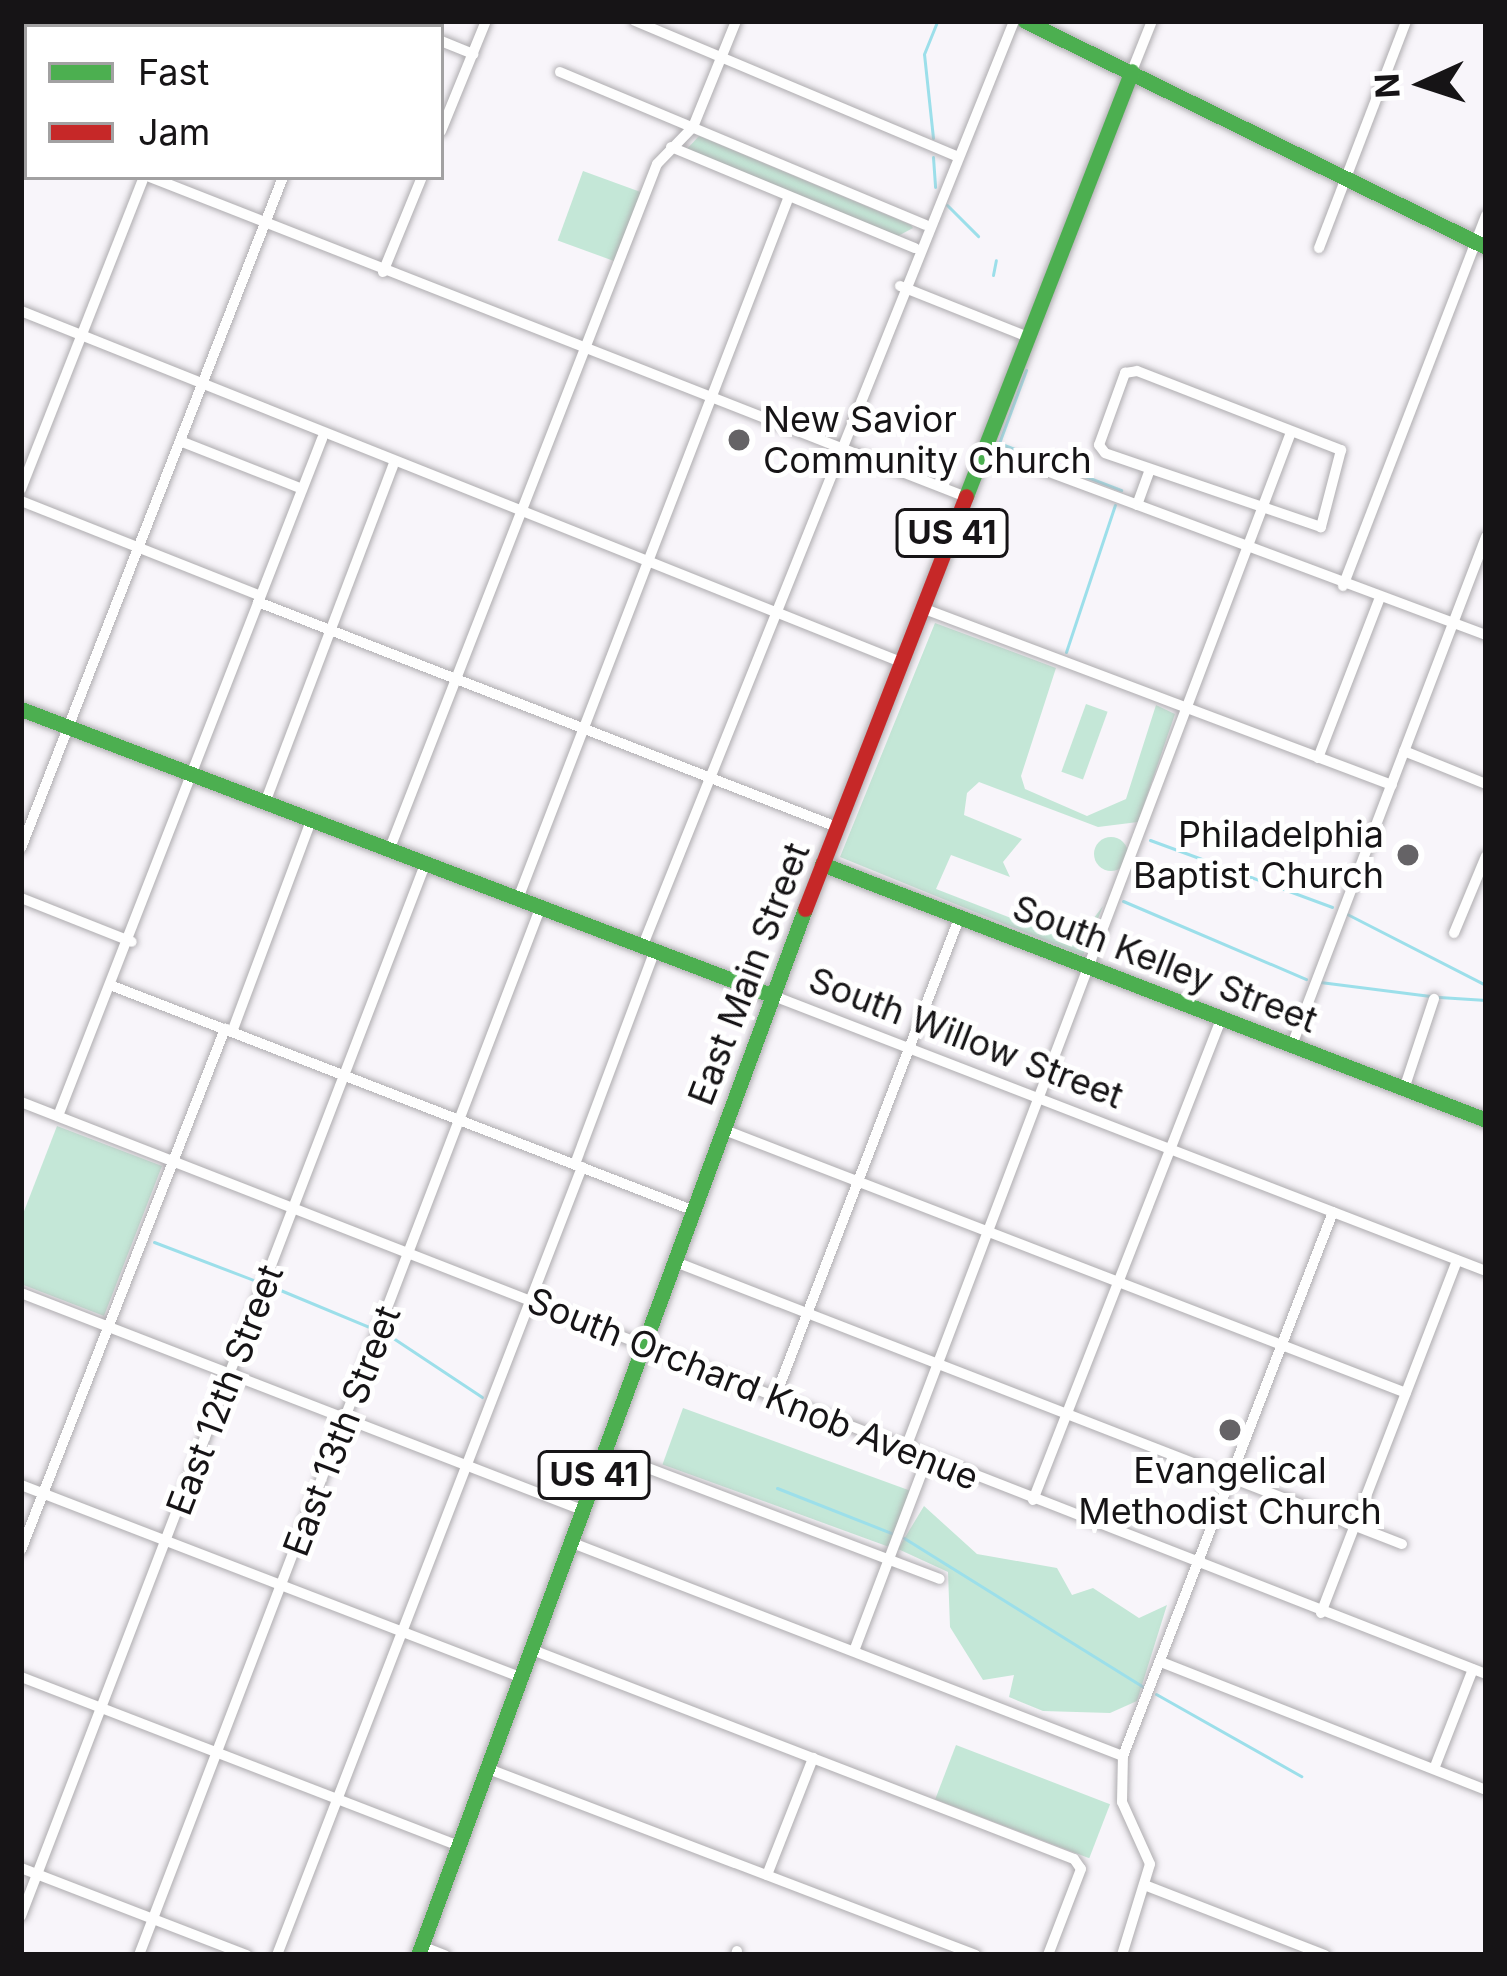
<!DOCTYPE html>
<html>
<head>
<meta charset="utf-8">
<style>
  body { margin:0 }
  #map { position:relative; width:1507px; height:1976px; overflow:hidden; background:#f8f5fa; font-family:Inter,sans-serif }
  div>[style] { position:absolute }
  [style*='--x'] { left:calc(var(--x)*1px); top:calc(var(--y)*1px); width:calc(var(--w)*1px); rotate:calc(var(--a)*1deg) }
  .green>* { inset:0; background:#c4e7d7; transform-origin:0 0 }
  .round { border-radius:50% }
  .stream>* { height:3px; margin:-1.5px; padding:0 1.5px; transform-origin:1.5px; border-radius:1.5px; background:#9cdfea }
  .roads { filter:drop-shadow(0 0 3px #aeacaf) drop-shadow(0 0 3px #aeacaf) }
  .street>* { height:10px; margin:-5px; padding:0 5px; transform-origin:5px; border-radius:5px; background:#fefefe }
  .fast>* { height:15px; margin:-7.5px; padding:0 7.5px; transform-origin:7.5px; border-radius:7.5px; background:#4caf50 }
  .jam>* { height:15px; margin:-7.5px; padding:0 7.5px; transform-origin:7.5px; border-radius:7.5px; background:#c62828 }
  .dots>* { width:33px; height:33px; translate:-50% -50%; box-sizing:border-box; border:6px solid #fff; border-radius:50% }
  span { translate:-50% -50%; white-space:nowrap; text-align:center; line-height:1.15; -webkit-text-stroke:10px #fff; paint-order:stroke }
  .shield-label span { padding:3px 9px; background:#fff; border:3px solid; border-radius:9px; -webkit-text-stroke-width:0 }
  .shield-label { font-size:33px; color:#161416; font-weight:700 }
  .poi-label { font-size:36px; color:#161416 }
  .left { translate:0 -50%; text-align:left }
  .right { translate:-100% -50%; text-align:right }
  .street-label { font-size:36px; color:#161416 }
  .frame { position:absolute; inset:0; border:24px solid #161416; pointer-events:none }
  .legend { position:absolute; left:24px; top:24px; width:420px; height:156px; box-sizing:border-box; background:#fff; border:3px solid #a2a1a2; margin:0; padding:15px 21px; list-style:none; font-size:36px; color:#161416 }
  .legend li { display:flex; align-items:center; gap:24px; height:60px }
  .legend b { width:60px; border:3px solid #a2a1a2 }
  .north { position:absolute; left:1363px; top:24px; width:120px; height:120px; -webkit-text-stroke:9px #fff; paint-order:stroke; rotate:267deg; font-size:33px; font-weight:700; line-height:48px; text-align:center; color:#161416 }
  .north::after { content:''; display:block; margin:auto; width:42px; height:54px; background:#161416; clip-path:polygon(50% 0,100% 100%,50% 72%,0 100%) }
</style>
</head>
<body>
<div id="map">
  <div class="green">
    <i style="clip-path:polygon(699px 136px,911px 225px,913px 228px,898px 236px,686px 150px)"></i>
    <i style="left:583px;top:171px;width:62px;height:74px;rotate:20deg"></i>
    <i style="clip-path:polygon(935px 623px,1056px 668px,1021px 776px,1025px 789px,1087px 816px,1126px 799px,1156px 705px,1175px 714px,1138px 822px,1098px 827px,979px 782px,967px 793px,964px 815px,1022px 839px,1003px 862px,1010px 877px,951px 855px,936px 889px,1075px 943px,1103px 906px,1083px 956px,840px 857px)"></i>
    <i style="left:1086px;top:704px;width:23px;height:72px;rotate:20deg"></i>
    <i class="round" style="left:1094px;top:837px;width:34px;height:34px"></i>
    <i style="clip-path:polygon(57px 1126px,162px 1166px,104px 1316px,21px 1284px,21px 1219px)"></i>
    <i style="left:683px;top:1408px;width:242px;height:60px;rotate:20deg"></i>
    <i style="clip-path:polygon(924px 1506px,977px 1554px,1057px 1568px,1072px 1595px,1093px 1588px,1139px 1618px,1167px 1605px,1137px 1701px,1110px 1713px,1043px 1711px,1009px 1697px,1014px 1675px,983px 1680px,950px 1627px,948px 1572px,898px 1549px)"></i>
    <i style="left:956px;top:1745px;width:165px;height:58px;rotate:21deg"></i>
  </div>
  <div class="stream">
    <i style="--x:933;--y:138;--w:84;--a:-96.1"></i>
    <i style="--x:924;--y:54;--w:35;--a:-68"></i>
    <i style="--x:933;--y:157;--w:30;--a:86"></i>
    <i style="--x:947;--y:205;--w:44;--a:45"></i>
    <i style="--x:993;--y:275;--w:15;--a:-79"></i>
    <i style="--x:1026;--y:370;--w:78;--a:110.3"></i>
    <i style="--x:999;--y:443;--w:131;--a:21.1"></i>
    <i style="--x:1066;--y:652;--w:155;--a:-71.6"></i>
    <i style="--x:1150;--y:840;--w:194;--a:20.2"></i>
    <i style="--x:1123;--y:901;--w:199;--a:23.1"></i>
    <i style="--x:1347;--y:914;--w:156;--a:27.1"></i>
    <i style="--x:1320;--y:982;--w:111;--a:7.3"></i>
    <i style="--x:1439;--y:997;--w:47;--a:3.7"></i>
    <i style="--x:154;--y:1242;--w:112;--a:20.9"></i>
    <i style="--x:273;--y:1287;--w:109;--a:22.6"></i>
    <i style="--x:387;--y:1334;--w:114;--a:33.6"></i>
    <i style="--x:777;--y:1488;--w:123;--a:21.5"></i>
    <i style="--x:904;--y:1538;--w:282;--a:31.9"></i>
    <i style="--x:1156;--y:1694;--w:167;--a:29.5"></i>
  </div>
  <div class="roads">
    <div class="street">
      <i style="--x:394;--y:21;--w:15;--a:23"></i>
      <i style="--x:635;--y:21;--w:348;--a:22.8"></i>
      <i style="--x:56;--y:27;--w:6;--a:-72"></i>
      <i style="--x:203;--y:27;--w:6;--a:-72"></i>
      <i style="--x:342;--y:27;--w:6;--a:-72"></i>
      <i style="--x:441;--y:41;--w:35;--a:22"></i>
      <i style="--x:1132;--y:71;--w:54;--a:-68.2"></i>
      <i style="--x:560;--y:72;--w:396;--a:22.7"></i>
      <i style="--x:21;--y:76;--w:6;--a:18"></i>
      <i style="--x:21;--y:120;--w:18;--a:-71"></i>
      <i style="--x:21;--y:127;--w:7;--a:27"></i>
      <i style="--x:441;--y:131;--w:119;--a:-67.8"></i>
      <i style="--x:671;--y:147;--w:264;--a:22.5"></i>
      <i style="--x:150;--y:177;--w:877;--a:21.41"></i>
      <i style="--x:1319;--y:248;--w:243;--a:-69"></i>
      <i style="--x:383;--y:272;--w:103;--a:-67.7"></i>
      <i style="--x:900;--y:286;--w:138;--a:21.7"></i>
      <i style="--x:21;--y:311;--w:947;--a:21.75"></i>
      <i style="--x:1137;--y:371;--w:219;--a:21.2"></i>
      <i style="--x:1341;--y:450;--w:80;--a:104.6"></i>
      <i style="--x:1321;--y:527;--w:228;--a:-161.1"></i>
      <i style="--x:1105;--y:453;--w:10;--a:-127"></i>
      <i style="--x:1099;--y:445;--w:77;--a:-70.1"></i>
      <i style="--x:1125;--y:373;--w:12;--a:-9"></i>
      <i style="--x:180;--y:441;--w:129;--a:21.4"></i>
      <i style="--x:985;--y:448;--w:535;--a:20.47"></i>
      <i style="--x:21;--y:489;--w:335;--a:-68.5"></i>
      <i style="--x:21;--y:501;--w:256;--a:21.6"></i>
      <i style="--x:1137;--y:505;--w:37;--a:-70"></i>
      <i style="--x:1343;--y:586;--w:397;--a:-68.9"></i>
      <i style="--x:258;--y:602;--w:621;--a:21.24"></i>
      <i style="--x:922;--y:608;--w:502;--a:20.64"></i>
      <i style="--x:1404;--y:751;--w:88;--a:21.9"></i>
      <i style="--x:1318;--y:758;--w:169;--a:-68.9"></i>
      <i style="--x:266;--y:800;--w:358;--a:-69.2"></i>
      <i style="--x:21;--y:848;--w:720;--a:-68.67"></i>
      <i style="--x:390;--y:848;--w:734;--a:-68.68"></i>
      <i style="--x:657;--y:164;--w:52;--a:-45.8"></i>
      <i style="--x:693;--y:127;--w:114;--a:-67.9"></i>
      <i style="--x:519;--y:896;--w:747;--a:-68.9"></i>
      <i style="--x:21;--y:898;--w:119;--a:21.6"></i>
      <i style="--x:1454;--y:933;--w:83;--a:-67.4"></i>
      <i style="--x:643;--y:945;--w:996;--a:-68.12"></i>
      <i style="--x:110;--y:985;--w:624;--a:21.14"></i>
      <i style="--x:771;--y:995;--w:766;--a:21.11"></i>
      <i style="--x:232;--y:1032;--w:228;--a:-69.5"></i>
      <i style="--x:1292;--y:1045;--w:544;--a:-69.1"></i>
      <i style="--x:1404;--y:1089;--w:95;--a:-71.6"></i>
      <i style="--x:21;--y:1102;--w:1573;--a:21.33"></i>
      <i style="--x:58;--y:1116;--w:727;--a:-68.7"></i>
      <i style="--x:722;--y:1129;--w:733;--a:21.1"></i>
      <i style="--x:575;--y:1164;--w:228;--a:-69.5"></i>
      <i style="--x:673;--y:1261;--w:782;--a:21.22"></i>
      <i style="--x:21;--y:1293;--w:602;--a:21.15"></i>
      <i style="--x:774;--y:1400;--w:519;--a:-68.98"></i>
      <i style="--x:905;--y:1450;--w:1089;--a:-69.23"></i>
      <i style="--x:603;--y:1451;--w:360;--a:20.8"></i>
      <i style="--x:21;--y:1485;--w:535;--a:21.05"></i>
      <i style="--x:1033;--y:1500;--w:519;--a:-68.63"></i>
      <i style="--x:570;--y:1542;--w:593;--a:21.16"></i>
      <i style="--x:21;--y:1550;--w:560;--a:-68.62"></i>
      <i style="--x:1321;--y:1613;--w:378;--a:-68.9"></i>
      <i style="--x:530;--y:1649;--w:583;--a:21.11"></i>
      <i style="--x:1074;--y:1859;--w:12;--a:55"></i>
      <i style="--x:1081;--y:1869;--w:92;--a:111"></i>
      <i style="--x:854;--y:1651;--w:205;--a:-69.2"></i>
      <i style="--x:1161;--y:1662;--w:349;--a:21.5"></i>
      <i style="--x:21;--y:1677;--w:469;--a:21.1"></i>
      <i style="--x:486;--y:1768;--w:524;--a:20.89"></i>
      <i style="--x:1434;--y:1769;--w:107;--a:-68.7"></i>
      <i style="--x:21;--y:1868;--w:242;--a:21.1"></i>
      <i style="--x:767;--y:1875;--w:126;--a:-68.5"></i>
      <i style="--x:1147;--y:1886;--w:191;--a:21.2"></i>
      <i style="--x:21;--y:1916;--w:1129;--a:-68.98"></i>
      <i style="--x:421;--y:1946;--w:26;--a:21"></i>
      <i style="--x:139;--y:1955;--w:1123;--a:-69.03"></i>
      <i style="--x:277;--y:1955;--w:845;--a:-68.84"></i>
      <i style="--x:736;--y:1955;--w:4;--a:-76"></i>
      <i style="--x:1122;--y:1955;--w:95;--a:-72.9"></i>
      <i style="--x:1150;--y:1864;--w:68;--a:-114.3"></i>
      <i style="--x:1122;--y:1802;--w:46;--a:-88.8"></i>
      <i style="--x:1123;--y:1756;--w:583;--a:-68.89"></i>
    </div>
    <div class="fast">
      <i style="--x:1025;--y:21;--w:513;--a:26.12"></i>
      <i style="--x:966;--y:496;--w:456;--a:-68.7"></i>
      <i style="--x:21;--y:709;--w:803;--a:20.87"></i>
      <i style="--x:822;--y:864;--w:712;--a:21.08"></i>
      <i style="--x:418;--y:1955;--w:1115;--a:-69.7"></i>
    </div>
    <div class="jam">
      <i style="--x:805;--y:909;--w:443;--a:-68.7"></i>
    </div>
  </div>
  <div class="dots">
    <i style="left:739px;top:440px;background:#656366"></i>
    <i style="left:1408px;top:855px;background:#656366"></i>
    <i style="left:1230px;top:1430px;background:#656366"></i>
  </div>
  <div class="shield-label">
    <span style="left:952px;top:533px">US 41</span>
    <span style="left:594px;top:1475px">US 41</span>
  </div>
  <div class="poi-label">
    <span class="left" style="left:763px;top:440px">New Savior<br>Community Church</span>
    <span class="right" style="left:1384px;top:855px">Philadelphia<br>Baptist Church</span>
    <span style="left:1230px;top:1491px">Evangelical<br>Methodist Church</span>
  </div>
  <div class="street-label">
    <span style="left:1165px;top:964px;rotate:21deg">South Kelley Street</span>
    <span style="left:749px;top:974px;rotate:-69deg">East Main Street</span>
    <span style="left:966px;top:1038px;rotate:21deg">South Willow Street</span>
    <span style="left:753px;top:1389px;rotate:22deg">South Orchard Knob Avenue</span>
    <span style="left:225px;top:1390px;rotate:-69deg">East 12th Street</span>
    <span style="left:342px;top:1431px;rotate:-69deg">East 13th Street</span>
  </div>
  <div class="frame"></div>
  <ul class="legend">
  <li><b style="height:15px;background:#4caf50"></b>Fast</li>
  <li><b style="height:15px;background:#c62828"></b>Jam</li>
  </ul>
  <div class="north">N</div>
</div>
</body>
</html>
